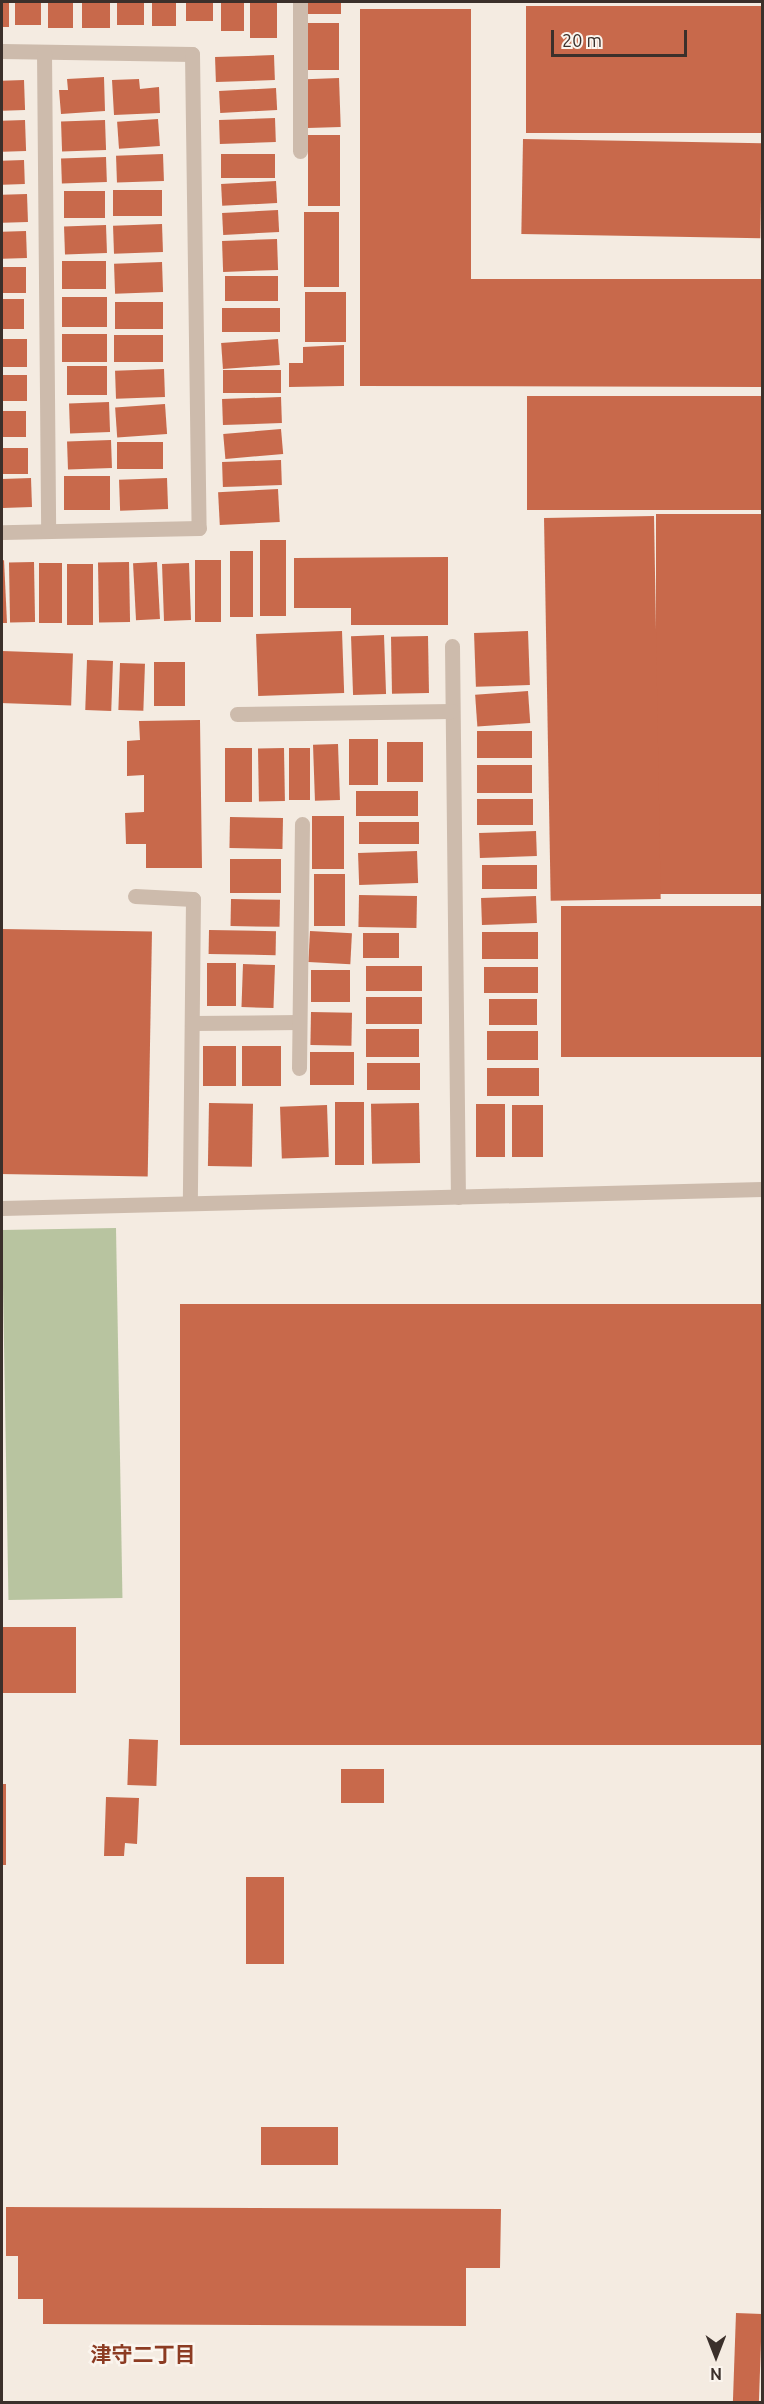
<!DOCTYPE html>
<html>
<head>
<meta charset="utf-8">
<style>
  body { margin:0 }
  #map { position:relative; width:764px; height:2404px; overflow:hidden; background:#f4ebe1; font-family:Ubuntu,"Noto Sans JP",sans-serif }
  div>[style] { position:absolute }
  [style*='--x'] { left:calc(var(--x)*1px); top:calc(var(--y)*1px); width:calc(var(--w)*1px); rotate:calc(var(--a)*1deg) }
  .green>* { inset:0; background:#b8c4a0; transform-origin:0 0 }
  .building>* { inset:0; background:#c8694b; transform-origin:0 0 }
  .minor>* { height:15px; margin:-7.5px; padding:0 7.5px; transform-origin:7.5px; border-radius:7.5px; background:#cdbbac }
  span { translate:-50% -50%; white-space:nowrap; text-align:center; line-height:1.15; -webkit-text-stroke:5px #fbf5ee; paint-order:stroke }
  .neighbourhood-label { font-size:21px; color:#8c3b22; font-weight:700 }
  .frame { position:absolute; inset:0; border:3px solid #3b302b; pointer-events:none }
  .north { position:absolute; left:686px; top:2326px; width:60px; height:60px; -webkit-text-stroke:4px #fbf5ee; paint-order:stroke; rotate:180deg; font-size:16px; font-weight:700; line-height:24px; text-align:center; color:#3b302b }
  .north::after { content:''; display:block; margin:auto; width:21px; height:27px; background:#3b302b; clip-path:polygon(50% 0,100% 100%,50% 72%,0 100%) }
  .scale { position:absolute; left:551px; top:30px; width:136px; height:27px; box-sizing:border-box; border:3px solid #3b302b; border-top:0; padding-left:8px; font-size:18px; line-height:21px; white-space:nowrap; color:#3b302b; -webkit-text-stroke:4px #fbf5ee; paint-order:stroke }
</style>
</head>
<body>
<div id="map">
  <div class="green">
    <i style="left:116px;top:1228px;width:370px;height:114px;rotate:89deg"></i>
  </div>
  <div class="building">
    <i style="left:2px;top:2px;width:7px;height:25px"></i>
    <i style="left:15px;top:2px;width:26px;height:23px"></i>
    <i style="left:48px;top:2px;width:25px;height:26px"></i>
    <i style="left:82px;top:2px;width:28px;height:26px"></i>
    <i style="left:117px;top:2px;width:27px;height:23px"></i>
    <i style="left:152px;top:2px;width:24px;height:24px"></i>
    <i style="left:186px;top:2px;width:27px;height:19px"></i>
    <i style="left:221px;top:2px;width:23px;height:29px"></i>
    <i style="left:250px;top:2px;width:27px;height:36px"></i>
    <i style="left:307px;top:2px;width:34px;height:12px"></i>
    <i style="left:526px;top:6px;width:236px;height:127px"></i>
    <i style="clip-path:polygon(360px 9px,471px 9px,471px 279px,762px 279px,762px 387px,360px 386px)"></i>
    <i style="left:307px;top:23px;width:32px;height:47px"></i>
    <i style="left:274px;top:55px;width:25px;height:59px;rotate:88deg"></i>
    <i style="clip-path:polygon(104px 77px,105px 111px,61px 114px,59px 90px,68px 90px,67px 79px)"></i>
    <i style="left:339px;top:78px;width:49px;height:33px;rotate:88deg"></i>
    <i style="clip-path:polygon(139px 79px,140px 89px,159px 87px,160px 113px,114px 115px,112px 80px)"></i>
    <i style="left:24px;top:80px;width:30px;height:22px;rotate:88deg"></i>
    <i style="left:276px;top:88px;width:22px;height:57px;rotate:87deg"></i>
    <i style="left:275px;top:118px;width:24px;height:56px;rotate:88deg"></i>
    <i style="left:158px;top:119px;width:27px;height:41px;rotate:86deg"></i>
    <i style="left:25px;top:120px;width:31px;height:23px;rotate:88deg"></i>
    <i style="left:105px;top:120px;width:30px;height:44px;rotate:88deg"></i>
    <i style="left:308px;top:135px;width:32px;height:71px"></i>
    <i style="left:523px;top:139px;width:239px;height:95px;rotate:1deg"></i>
    <i style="left:163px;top:154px;width:27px;height:47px;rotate:88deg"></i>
    <i style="left:221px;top:154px;width:54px;height:24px"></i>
    <i style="left:106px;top:157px;width:25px;height:45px;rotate:88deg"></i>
    <i style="left:24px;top:160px;width:24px;height:22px;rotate:88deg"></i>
    <i style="left:276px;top:181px;width:22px;height:55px;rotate:87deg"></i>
    <i style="left:162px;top:190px;width:26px;height:49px;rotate:90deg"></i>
    <i style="left:64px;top:191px;width:41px;height:27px"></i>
    <i style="left:27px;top:194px;width:28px;height:25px;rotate:88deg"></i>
    <i style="left:278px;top:210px;width:22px;height:56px;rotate:87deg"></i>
    <i style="left:304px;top:212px;width:35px;height:75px"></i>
    <i style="left:162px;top:224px;width:28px;height:49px;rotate:88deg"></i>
    <i style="left:106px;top:225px;width:28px;height:42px;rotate:88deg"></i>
    <i style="left:26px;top:231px;width:27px;height:24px;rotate:88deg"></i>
    <i style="left:277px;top:239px;width:31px;height:55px;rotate:88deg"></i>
    <i style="left:62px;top:261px;width:44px;height:28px"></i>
    <i style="left:162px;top:262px;width:30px;height:48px;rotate:88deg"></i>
    <i style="left:2px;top:267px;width:24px;height:26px"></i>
    <i style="left:225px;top:276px;width:53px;height:25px"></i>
    <i style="left:305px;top:292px;width:41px;height:50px"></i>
    <i style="left:62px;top:297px;width:45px;height:30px"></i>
    <i style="left:2px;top:299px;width:22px;height:30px"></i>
    <i style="left:115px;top:302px;width:48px;height:27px"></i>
    <i style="left:280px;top:308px;width:24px;height:58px;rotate:90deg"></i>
    <i style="left:107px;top:334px;width:28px;height:45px;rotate:90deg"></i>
    <i style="left:114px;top:335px;width:49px;height:27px"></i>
    <i style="left:2px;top:339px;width:25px;height:28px"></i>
    <i style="left:278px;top:339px;width:26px;height:57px;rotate:86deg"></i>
    <i style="clip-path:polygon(344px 345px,344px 386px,289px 387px,289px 363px,303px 363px,303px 347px)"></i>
    <i style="left:107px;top:366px;width:29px;height:40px;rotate:90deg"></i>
    <i style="left:164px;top:369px;width:28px;height:49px;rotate:88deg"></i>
    <i style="left:281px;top:370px;width:23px;height:58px;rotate:90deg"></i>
    <i style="left:2px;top:375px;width:25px;height:26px"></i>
    <i style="left:527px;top:396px;width:235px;height:114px"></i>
    <i style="left:281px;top:397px;width:26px;height:59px;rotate:88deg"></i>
    <i style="left:109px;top:402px;width:30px;height:40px;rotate:88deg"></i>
    <i style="left:165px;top:404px;width:30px;height:50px;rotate:86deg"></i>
    <i style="left:26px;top:411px;width:26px;height:24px;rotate:90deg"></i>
    <i style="left:281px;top:429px;width:25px;height:58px;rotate:85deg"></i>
    <i style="left:111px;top:440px;width:28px;height:44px;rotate:88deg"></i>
    <i style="left:163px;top:442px;width:27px;height:46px;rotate:90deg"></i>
    <i style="left:2px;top:448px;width:26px;height:26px"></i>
    <i style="left:281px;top:460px;width:25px;height:59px;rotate:88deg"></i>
    <i style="left:110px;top:476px;width:34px;height:46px;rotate:90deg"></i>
    <i style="left:31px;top:478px;width:29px;height:29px;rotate:88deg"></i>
    <i style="left:167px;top:478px;width:31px;height:48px;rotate:88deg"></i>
    <i style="left:278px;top:489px;width:33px;height:60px;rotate:87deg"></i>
    <i style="left:762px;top:514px;width:380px;height:106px;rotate:90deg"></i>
    <i style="left:654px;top:516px;width:383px;height:110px;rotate:89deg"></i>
    <i style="left:260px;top:540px;width:26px;height:76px"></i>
    <i style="left:230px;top:551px;width:23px;height:66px"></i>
    <i style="clip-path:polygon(448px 557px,448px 625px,351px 625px,351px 608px,294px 608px,294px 558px)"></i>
    <i style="clip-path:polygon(4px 560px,7px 623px,2px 623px,2px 561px)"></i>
    <i style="left:195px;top:560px;width:26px;height:62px"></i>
    <i style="left:34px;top:562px;width:60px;height:25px;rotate:89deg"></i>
    <i style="left:129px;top:562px;width:60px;height:31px;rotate:89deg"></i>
    <i style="left:157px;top:562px;width:57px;height:24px;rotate:87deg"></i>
    <i style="left:39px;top:563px;width:23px;height:60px"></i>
    <i style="left:189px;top:563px;width:57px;height:27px;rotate:88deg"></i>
    <i style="left:67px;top:564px;width:26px;height:61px"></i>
    <i style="left:342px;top:631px;width:62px;height:86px;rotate:88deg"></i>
    <i style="left:528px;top:631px;width:54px;height:54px;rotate:88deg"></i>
    <i style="left:384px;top:635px;width:59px;height:33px;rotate:88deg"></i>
    <i style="left:428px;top:636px;width:57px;height:37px;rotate:89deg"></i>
    <i style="left:2px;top:651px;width:71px;height:52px;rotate:2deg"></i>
    <i style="left:87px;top:660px;width:26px;height:50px;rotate:2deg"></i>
    <i style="left:154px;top:662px;width:31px;height:44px"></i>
    <i style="left:120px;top:663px;width:25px;height:47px;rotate:2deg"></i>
    <i style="left:528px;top:691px;width:32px;height:53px;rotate:86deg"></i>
    <i style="clip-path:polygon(200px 720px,202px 868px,146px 868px,146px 844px,126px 844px,125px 813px,144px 812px,144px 775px,127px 776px,127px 741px,140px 740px,139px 721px)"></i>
    <i style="left:532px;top:731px;width:27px;height:55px;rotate:90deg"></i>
    <i style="left:349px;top:739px;width:29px;height:46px"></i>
    <i style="left:387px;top:742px;width:36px;height:40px"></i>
    <i style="left:338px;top:744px;width:56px;height:25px;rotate:88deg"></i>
    <i style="left:225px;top:748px;width:27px;height:54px"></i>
    <i style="left:284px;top:748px;width:53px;height:26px;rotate:89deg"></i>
    <i style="left:289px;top:748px;width:21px;height:52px"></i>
    <i style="left:532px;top:765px;width:28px;height:55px;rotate:90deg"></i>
    <i style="left:356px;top:791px;width:62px;height:25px"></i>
    <i style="left:533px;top:799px;width:26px;height:56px;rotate:90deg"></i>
    <i style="left:312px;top:816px;width:32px;height:53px"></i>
    <i style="left:230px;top:817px;width:53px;height:31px;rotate:1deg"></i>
    <i style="left:359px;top:822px;width:60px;height:22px"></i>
    <i style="left:536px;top:831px;width:25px;height:57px;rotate:88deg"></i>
    <i style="left:417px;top:851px;width:32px;height:59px;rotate:88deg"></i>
    <i style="left:230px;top:859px;width:51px;height:34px"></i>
    <i style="left:537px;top:865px;width:24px;height:55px;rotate:90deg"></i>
    <i style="left:314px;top:874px;width:31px;height:52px"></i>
    <i style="left:359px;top:895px;width:58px;height:32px;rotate:1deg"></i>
    <i style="left:536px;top:896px;width:27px;height:55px;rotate:88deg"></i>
    <i style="left:231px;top:899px;width:49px;height:27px;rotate:1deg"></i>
    <i style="left:762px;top:906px;width:151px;height:201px;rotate:90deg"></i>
    <i style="left:2px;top:929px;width:150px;height:245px;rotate:1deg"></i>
    <i style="left:209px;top:930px;width:67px;height:24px;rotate:1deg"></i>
    <i style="left:310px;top:931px;width:42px;height:31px;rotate:3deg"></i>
    <i style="left:482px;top:932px;width:56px;height:27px"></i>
    <i style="left:399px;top:933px;width:25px;height:36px;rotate:90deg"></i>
    <i style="left:207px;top:963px;width:29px;height:43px"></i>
    <i style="left:243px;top:964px;width:32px;height:43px;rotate:2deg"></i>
    <i style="left:366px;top:966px;width:56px;height:25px"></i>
    <i style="left:484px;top:967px;width:54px;height:26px"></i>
    <i style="left:311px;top:970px;width:39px;height:32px"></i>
    <i style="left:366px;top:997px;width:56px;height:27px"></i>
    <i style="left:489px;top:999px;width:48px;height:26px"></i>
    <i style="left:311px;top:1012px;width:41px;height:33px;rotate:1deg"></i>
    <i style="left:366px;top:1029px;width:53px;height:28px"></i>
    <i style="left:487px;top:1031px;width:51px;height:29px"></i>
    <i style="left:203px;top:1046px;width:33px;height:40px"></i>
    <i style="left:242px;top:1046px;width:39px;height:40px"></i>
    <i style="left:310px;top:1052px;width:44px;height:33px"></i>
    <i style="left:367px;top:1063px;width:53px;height:27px"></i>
    <i style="left:487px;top:1068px;width:52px;height:28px"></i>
    <i style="left:335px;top:1102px;width:29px;height:63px"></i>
    <i style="left:209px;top:1103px;width:44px;height:63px;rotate:1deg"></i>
    <i style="left:419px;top:1103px;width:60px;height:48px;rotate:89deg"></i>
    <i style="left:505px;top:1104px;width:53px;height:29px;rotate:90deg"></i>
    <i style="left:327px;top:1105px;width:52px;height:47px;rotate:88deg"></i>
    <i style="left:512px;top:1105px;width:31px;height:52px"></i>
    <i style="left:762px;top:1304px;width:441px;height:582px;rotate:90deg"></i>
    <i style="left:2px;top:1627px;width:74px;height:66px"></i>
    <i style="left:129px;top:1739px;width:29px;height:46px;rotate:2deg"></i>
    <i style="left:341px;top:1769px;width:43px;height:34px"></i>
    <i style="left:2px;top:1784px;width:4px;height:81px"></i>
    <i style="clip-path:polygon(106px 1797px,139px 1798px,137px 1844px,125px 1843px,124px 1856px,104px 1856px)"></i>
    <i style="left:246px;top:1877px;width:38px;height:87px"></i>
    <i style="left:261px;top:2127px;width:77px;height:38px"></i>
    <i style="clip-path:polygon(6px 2207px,501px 2209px,500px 2268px,466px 2268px,466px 2326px,43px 2324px,43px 2299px,18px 2299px,18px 2256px,6px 2256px)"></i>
    <i style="left:736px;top:2313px;width:26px;height:89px;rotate:2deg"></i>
  </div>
  <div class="minor">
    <i style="--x:300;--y:2;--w:149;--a:90"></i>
    <i style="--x:2;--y:51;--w:190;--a:0.9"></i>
    <i style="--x:192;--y:54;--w:474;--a:89.2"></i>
    <i style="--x:199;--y:528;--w:197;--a:178.8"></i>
    <i style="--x:44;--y:52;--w:479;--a:89.5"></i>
    <i style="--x:452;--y:646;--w:551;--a:89.38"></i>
    <i style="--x:237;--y:714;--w:215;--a:-0.8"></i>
    <i style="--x:135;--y:896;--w:58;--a:3"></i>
    <i style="--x:193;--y:899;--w:304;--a:90.6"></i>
    <i style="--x:192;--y:1023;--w:107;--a:-0.5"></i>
    <i style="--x:299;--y:1068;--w:244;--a:-89.3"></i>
    <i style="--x:2;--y:1208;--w:760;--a:-1.43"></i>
  </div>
  <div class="neighbourhood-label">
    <span style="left:143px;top:2354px">津守二丁目</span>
  </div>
  <div class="frame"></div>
  <div class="north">N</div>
  <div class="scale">20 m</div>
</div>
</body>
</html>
